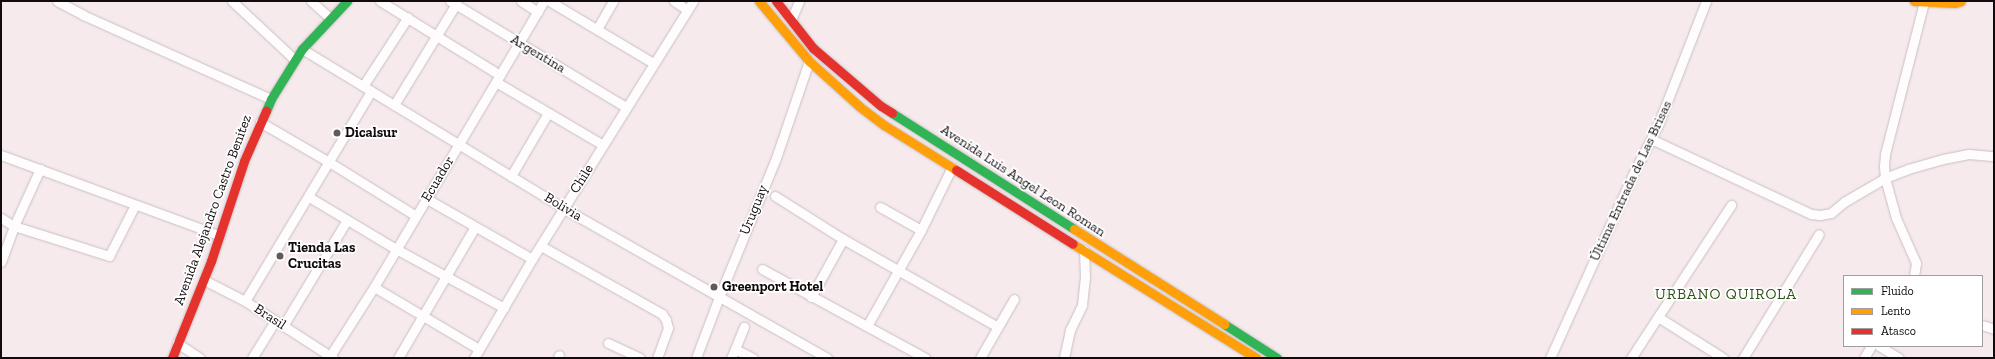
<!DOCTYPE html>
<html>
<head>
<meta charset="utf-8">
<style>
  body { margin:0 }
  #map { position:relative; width:1995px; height:359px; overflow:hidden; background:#f6eaed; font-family:"Zilla Slab",serif }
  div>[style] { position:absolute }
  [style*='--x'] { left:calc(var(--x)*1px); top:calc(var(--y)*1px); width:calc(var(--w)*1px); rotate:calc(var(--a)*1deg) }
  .roads { filter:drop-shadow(0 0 1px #c9c0c3) drop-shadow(0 0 1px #c9c0c3) }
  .street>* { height:9px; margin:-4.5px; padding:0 4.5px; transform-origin:4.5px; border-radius:4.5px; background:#fefcfc }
  .fast>* { height:9px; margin:-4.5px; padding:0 4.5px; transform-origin:4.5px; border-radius:4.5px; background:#30b455 }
  .slow>* { height:9px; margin:-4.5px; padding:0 4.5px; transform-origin:4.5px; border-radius:4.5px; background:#ff9f0a }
  .jam>* { height:9px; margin:-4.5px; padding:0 4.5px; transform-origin:4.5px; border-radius:4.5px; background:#e5322d }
  .dots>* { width:11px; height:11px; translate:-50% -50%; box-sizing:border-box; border:2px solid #fff; border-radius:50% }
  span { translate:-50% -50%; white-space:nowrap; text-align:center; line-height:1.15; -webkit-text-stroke:3.5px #fff; paint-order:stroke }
  .street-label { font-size:14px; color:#120b0d }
  .poi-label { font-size:14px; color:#120b0d; font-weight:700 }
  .left { translate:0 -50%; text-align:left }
  .neighbourhood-label { font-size:15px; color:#2d5315; letter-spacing:1px }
  .frame { position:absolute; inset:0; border:2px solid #120b0d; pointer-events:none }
  .legend { position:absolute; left:1843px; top:275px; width:140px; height:72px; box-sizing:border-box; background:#fff; border:1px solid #a09d9e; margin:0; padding:5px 7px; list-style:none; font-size:12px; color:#120b0d }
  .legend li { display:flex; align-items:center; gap:8px; height:20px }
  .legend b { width:20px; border:1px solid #a09d9e }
</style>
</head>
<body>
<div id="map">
  <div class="roads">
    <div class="street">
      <i style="--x:57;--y:1;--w:30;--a:28"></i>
      <i style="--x:83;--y:15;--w:206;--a:24.1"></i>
      <i style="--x:232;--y:1;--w:86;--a:43.1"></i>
      <i style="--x:311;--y:1;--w:25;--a:42"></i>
      <i style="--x:380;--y:1;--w:141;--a:31.7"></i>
      <i style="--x:450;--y:1;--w:205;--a:31.1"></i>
      <i style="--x:521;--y:1;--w:20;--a:33"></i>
      <i style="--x:549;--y:1;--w:121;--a:30.8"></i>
      <i style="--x:674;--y:1;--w:14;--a:34"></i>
      <i style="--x:791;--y:20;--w:21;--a:-67"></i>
      <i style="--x:597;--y:29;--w:32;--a:-60"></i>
      <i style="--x:302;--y:49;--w:306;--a:31.3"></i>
      <i style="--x:563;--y:208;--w:304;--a:29.6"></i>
      <i style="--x:496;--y:82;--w:124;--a:30.5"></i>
      <i style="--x:363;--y:86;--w:82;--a:-56.9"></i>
      <i style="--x:394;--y:105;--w:119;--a:-58.5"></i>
      <i style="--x:260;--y:122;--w:80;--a:30.1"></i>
      <i style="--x:329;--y:162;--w:102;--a:31.8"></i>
      <i style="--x:1651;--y:139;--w:177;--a:25.1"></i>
      <i style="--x:1811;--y:214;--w:9;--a:6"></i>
      <i style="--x:1820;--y:215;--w:11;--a:-10"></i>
      <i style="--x:1831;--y:213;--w:17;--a:-40"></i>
      <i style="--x:1844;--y:202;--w:48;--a:-30.3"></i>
      <i style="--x:1885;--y:178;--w:25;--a:-21"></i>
      <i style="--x:1908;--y:169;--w:36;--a:-16"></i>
      <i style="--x:1943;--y:159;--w:26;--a:-11"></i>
      <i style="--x:1969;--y:154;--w:25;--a:5"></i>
      <i style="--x:1;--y:155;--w:232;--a:20.2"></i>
      <i style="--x:511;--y:176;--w:73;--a:-59.6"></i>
      <i style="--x:775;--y:196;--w:80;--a:32.3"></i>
      <i style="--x:843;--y:239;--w:178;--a:29.6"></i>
      <i style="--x:309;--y:197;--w:101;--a:30.9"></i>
      <i style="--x:396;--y:249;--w:123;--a:28.6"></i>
      <i style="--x:427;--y:199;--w:121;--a:29.7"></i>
      <i style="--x:880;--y:207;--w:47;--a:29.3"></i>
      <i style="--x:1;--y:218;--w:15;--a:32"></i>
      <i style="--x:14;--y:226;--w:100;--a:17.5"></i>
      <i style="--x:109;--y:256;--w:57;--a:-63"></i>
      <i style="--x:541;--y:246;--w:139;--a:29.3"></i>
      <i style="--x:662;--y:314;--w:7;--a:56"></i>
      <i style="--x:666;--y:320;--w:8;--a:76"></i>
      <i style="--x:668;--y:328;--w:32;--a:110"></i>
      <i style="--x:1;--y:262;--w:38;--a:-70"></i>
      <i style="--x:14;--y:226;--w:63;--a:-65.5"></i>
      <i style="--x:762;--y:269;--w:186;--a:28.6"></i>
      <i style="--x:1914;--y:276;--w:13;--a:-81"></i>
      <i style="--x:1916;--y:263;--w:49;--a:-114"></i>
      <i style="--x:1896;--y:218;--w:41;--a:-105.4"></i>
      <i style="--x:1885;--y:178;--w:12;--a:-95"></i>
      <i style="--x:1884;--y:166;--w:12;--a:-85"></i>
      <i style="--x:1885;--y:154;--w:157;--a:-75.6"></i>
      <i style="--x:204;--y:280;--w:46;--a:27.1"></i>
      <i style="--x:245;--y:301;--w:105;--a:32.9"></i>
      <i style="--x:374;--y:287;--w:122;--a:30.6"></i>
      <i style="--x:811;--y:297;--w:66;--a:-61.1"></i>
      <i style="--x:245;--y:301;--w:245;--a:-59"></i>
      <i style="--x:1658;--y:317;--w:77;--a:32.2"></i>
      <i style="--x:1982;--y:325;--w:13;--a:18"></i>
      <i style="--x:283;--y:326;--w:124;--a:-58.9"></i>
      <i style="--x:867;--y:326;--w:110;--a:-60.6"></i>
      <i style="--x:921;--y:230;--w:70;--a:-63.8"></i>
      <i style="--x:177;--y:343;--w:27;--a:33"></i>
      <i style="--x:608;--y:343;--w:35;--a:25"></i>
      <i style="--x:1879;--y:346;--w:23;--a:31"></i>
      <i style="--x:735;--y:349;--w:24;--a:-68"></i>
      <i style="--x:330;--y:356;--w:82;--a:-57.5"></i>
      <i style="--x:374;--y:287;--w:333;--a:-59.3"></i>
      <i style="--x:252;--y:358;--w:44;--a:-58.1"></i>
      <i style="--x:398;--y:358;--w:152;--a:-59.6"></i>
      <i style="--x:474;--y:358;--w:115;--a:-59.6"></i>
      <i style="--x:532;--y:259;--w:304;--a:-58"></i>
      <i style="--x:558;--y:358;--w:3;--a:-72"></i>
      <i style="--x:696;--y:358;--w:65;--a:-69.3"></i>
      <i style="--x:719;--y:297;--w:150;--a:-67.7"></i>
      <i style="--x:776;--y:158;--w:102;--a:-71.2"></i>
      <i style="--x:731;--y:358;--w:10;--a:-66"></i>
      <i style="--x:735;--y:349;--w:20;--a:27"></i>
      <i style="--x:980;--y:358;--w:68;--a:-60"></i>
      <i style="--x:1064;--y:358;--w:29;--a:-78"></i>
      <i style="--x:1070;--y:330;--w:28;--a:-64"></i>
      <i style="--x:1082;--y:305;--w:27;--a:-84"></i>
      <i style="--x:1085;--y:278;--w:28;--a:-92"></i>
      <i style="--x:1550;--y:358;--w:200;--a:-65.7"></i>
      <i style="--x:1632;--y:176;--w:57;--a:-63"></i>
      <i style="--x:1658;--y:125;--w:133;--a:-68.8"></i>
      <i style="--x:1631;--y:358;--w:183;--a:-56.8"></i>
      <i style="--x:1743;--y:358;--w:145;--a:-58.5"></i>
      <i style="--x:1864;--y:358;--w:14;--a:-60"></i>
    </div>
    <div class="fast">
      <i style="--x:266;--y:111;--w:13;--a:-67"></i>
      <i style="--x:271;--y:99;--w:59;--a:-58.2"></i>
      <i style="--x:302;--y:49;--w:66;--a:-46.8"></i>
      <i style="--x:892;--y:113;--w:216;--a:32.5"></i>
      <i style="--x:1224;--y:324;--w:63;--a:32.7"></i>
    </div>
    <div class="slow">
      <i style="--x:759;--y:1;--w:78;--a:50.2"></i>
      <i style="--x:809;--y:61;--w:69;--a:42"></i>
      <i style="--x:860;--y:107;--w:30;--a:37"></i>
      <i style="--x:884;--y:125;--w:85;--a:32"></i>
      <i style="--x:1914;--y:1;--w:41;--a:2.8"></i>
      <i style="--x:1955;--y:3;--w:6;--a:-18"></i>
      <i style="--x:1074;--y:229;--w:178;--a:32.3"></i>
      <i style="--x:1073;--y:244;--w:216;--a:31.9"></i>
    </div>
    <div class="jam">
      <i style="--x:776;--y:1;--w:60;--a:51.8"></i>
      <i style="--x:813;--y:48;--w:89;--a:40.5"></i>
      <i style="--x:881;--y:106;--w:13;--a:32"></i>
      <i style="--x:956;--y:170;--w:138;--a:32.3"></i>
      <i style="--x:172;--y:358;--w:105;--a:-68.1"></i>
      <i style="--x:211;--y:261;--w:105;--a:-71.7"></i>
      <i style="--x:244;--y:161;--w:55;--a:-66.3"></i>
    </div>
  </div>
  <div class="dots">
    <i style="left:337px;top:133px;background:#62595b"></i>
    <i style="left:280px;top:256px;background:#62595b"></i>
    <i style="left:714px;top:287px;background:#62595b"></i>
  </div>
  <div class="street-label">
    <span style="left:538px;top:54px;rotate:31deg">Argentina</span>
    <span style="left:438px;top:179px;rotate:-59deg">Ecuador</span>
    <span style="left:582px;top:179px;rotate:-58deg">Chile</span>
    <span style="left:1023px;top:181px;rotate:33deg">Avenida Luis Angel Leon Roman</span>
    <span style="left:1631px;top:181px;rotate:-65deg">Última Entrada de Las Brisas</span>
    <span style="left:563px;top:207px;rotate:31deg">Bolivia</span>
    <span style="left:213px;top:210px;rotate:-70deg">Avenida Alejandro Castro Benitez</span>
    <span style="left:754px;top:210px;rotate:-68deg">Uruguay</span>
    <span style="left:270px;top:317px;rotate:33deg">Brasil</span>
  </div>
  <div class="poi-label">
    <span class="left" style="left:345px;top:133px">Dicalsur</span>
    <span class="left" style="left:288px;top:256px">Tienda Las<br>Crucitas</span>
    <span class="left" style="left:722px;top:287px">Greenport Hotel</span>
  </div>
  <div class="neighbourhood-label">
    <span style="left:1726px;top:295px">URBANO QUIROLA</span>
  </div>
  <div class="frame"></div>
  <ul class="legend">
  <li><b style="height:5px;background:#30b455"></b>Fluido</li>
  <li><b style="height:5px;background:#ff9f0a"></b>Lento</li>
  <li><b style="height:5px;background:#e5322d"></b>Atasco</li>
  </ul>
</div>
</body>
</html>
